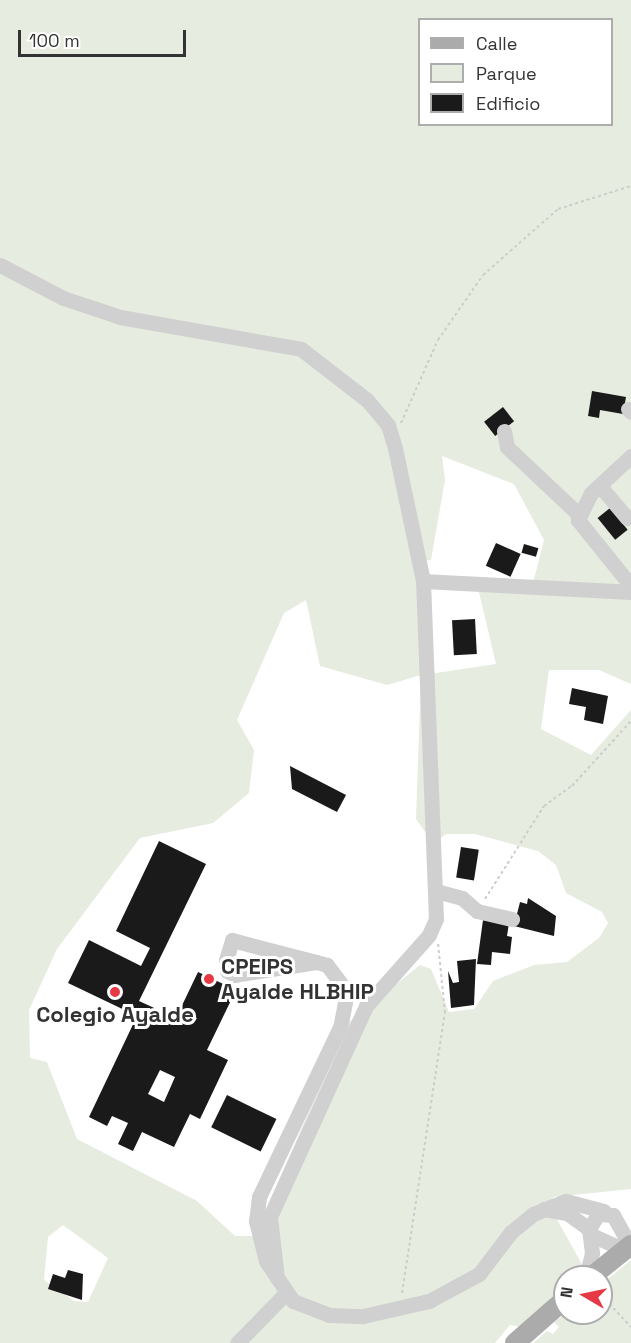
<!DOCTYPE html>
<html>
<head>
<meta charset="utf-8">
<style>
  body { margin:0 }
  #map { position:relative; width:631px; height:1343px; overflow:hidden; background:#fff; font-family:"Space Grotesk",sans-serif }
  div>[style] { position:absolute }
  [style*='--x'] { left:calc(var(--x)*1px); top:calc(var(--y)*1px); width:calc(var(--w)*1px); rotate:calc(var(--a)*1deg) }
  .green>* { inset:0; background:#e6ecdf }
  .building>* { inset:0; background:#1a1a1a; transform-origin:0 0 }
  .path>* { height:2px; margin-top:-1px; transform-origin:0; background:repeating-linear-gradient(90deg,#cdcdcd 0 3px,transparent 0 6px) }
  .minor>* { height:15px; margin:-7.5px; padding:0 7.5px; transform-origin:7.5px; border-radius:7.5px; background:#d0d0d0 }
  .major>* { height:20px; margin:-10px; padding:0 10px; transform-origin:10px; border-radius:10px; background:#ababab }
  .dots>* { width:16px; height:16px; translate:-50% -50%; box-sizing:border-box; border:3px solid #fff; border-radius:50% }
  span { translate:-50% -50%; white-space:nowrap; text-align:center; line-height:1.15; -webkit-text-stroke:6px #fff; paint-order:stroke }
  .poi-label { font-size:22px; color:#333; font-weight:700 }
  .left { translate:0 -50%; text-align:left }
  .legend { position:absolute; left:418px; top:18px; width:195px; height:108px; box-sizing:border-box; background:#fff; border:2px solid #adadad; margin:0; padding:8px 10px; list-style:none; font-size:18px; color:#333 }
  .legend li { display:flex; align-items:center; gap:12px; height:30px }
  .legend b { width:30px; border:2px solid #adadad }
  .north { position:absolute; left:553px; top:1265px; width:60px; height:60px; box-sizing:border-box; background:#fff; border:2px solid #adadad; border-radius:50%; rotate:279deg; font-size:16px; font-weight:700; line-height:24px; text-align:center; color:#333 }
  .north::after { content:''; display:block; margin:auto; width:21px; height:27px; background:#e63946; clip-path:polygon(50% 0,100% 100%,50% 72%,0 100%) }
  .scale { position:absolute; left:18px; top:30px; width:168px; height:27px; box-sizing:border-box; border:3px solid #333; border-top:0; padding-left:8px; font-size:18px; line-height:21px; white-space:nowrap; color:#333; -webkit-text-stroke:4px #fff; paint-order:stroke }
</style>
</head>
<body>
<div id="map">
  <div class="green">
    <i style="clip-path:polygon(evenodd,0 0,631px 0,631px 684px,599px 670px,549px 670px,541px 729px,591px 755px,631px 710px,631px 1189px,553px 1197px,554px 1214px,583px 1266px,565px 1277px,565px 1284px,521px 1327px,510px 1325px,495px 1343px,0 1343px,0 0,420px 20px,612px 20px,612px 124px,420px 124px,420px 20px,0 0,442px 456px,514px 484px,544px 540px,533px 583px,478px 588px,496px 664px,423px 675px,419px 561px,431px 560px,445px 480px,442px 456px,0 0,306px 600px,320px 666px,387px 685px,421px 675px,416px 819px,433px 843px,446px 834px,475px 834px,538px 851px,556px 865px,566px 893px,602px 912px,608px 923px,599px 938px,567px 962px,534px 965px,493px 981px,474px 1009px,449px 1012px,431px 969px,420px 965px,348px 1023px,254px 1236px,235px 1236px,197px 1201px,77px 1139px,47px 1062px,30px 1058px,29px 1010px,57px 949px,140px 838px,213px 823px,249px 793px,254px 750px,237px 720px,284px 613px,306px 600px,0 0,63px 1225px,108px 1258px,88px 1302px,74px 1301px,44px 1280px,48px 1237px,63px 1225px)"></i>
    <i style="clip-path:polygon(631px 1260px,631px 1343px,533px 1343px,547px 1331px,553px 1334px,559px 1327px,554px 1322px,566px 1313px,601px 1313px,601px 1285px)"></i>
  </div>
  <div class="building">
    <i style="clip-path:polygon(592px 391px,626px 397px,623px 414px,600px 410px,599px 418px,588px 416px)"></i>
    <i style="left:503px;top:407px;width:18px;height:24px;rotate:52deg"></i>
    <i style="left:610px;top:508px;width:28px;height:16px;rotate:51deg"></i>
    <i style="left:496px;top:543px;width:27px;height:25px;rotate:24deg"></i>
    <i style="left:524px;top:544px;width:15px;height:9px;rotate:16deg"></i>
    <i style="left:475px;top:619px;width:35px;height:23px;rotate:87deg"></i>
    <i style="clip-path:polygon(572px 688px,608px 696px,603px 724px,584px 720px,586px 707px,569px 704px)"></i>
    <i style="clip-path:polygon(290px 766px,346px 795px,337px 812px,292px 789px)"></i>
    <i style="clip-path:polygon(evenodd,159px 841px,206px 864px,139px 1001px,176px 1018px,198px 972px,236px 990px,207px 1050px,228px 1060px,200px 1119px,190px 1114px,174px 1147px,142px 1132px,133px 1151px,118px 1144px,128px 1123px,112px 1116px,107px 1126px,89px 1117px,137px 1016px,68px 983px,89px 940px,141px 966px,150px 948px,116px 931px,159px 841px,160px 1070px,175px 1077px,164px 1102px,148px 1094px,160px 1070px)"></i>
    <i style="left:461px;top:847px;width:18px;height:31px;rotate:9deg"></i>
    <i style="clip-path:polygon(528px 898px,556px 916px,554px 936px,514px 926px,520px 902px,527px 904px)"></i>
    <i style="clip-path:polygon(483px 920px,509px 923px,507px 936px,512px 937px,510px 954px,492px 952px,491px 965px,477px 964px)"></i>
    <i style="clip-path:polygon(476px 959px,474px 1005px,451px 1008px,448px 971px,453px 983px,459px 982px,457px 961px)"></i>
    <i style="left:227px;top:1095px;width:55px;height:36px;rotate:26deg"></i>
    <i style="clip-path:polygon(68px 1270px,83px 1274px,82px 1300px,48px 1289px,53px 1274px,65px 1278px)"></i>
  </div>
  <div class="path">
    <i style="--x:401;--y:423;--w:91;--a:-66"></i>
    <i style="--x:438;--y:340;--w:79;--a:-55.3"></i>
    <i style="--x:483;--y:275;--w:100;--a:-41.3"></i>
    <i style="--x:558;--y:209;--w:77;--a:-17.5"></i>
    <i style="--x:485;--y:899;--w:110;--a:-57.6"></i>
    <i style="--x:544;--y:806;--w:34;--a:-36"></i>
    <i style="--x:572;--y:786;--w:88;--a:-47.8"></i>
    <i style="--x:402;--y:1293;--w:283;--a:-81.3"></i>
    <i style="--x:445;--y:1013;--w:70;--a:-95.7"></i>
    <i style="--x:601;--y:1295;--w:44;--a:46.8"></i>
  </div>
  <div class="minor">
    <i style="--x:0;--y:265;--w:71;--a:27.6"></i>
    <i style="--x:63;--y:298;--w:60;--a:18.4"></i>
    <i style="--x:120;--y:317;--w:184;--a:10"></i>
    <i style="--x:301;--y:349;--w:83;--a:37.7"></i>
    <i style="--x:367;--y:400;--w:33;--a:50"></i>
    <i style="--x:388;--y:425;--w:24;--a:73"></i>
    <i style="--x:395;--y:448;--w:136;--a:78.1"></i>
    <i style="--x:423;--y:581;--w:338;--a:87.8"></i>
    <i style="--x:436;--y:919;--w:17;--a:114"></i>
    <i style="--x:429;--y:935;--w:95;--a:131.6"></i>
    <i style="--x:366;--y:1006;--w:232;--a:114.5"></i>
    <i style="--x:270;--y:1217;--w:61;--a:83.5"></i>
    <i style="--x:628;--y:409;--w:4;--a:45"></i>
    <i style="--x:504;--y:431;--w:16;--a:79"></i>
    <i style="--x:507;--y:447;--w:98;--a:43.3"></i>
    <i style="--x:631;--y:456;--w:54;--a:137.2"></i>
    <i style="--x:591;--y:493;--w:30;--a:116"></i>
    <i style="--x:578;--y:520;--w:85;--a:51.2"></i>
    <i style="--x:600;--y:486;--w:42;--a:49.8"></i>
    <i style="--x:423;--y:581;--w:208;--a:3"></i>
    <i style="--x:436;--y:891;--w:27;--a:15"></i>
    <i style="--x:462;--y:898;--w:20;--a:41"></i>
    <i style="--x:477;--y:911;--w:36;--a:13"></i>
    <i style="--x:316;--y:962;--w:82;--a:170.9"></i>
    <i style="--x:235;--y:975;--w:9;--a:-153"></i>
    <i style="--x:227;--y:971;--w:11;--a:-95"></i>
    <i style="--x:226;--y:960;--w:21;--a:-73"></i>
    <i style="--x:232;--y:940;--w:98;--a:14.7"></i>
    <i style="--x:327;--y:965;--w:34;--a:53"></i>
    <i style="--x:347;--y:992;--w:36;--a:101"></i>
    <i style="--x:340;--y:1027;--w:188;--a:115.5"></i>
    <i style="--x:259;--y:1197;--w:24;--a:97"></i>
    <i style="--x:256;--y:1221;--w:41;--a:76"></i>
    <i style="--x:266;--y:1261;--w:48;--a:56"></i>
    <i style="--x:293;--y:1301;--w:39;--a:21"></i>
    <i style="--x:329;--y:1315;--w:34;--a:2"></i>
    <i style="--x:363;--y:1316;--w:68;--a:-12.8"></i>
    <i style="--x:429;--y:1301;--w:57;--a:-28.4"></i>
    <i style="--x:479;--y:1274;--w:53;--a:-52.7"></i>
    <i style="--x:511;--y:1232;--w:28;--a:-39"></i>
    <i style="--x:533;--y:1214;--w:35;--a:-22"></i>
    <i style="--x:566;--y:1201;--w:39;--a:15"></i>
    <i style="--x:544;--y:1209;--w:23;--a:10"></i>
    <i style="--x:567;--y:1213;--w:27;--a:36"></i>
    <i style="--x:586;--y:1277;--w:25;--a:-76"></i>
    <i style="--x:592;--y:1253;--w:24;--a:-97"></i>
    <i style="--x:589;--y:1229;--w:17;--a:-59"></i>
    <i style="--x:598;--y:1214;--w:15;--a:4"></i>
    <i style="--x:613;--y:1215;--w:29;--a:61"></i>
    <i style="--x:627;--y:1240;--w:10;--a:101"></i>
    <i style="--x:625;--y:1250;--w:36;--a:-156"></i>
    <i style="--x:237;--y:1343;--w:71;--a:-45.6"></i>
  </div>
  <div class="major">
    <i style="--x:591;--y:1277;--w:51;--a:-38.7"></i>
    <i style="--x:515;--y:1343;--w:67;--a:-41.3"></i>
  </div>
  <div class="dots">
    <i style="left:209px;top:979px;background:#e63946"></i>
    <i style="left:115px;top:992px;background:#e63946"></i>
  </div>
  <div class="poi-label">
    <span class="left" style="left:221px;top:979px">CPEIPS<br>Ayalde HLBHIP</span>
    <span style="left:115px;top:1015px">Colegio Ayalde</span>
  </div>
  <ul class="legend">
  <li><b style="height:8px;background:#ababab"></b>Calle</li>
  <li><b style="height:16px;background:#e6ecdf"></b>Parque</li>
  <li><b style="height:16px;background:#1a1a1a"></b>Edificio</li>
  </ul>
  <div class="north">N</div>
  <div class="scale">100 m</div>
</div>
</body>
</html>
